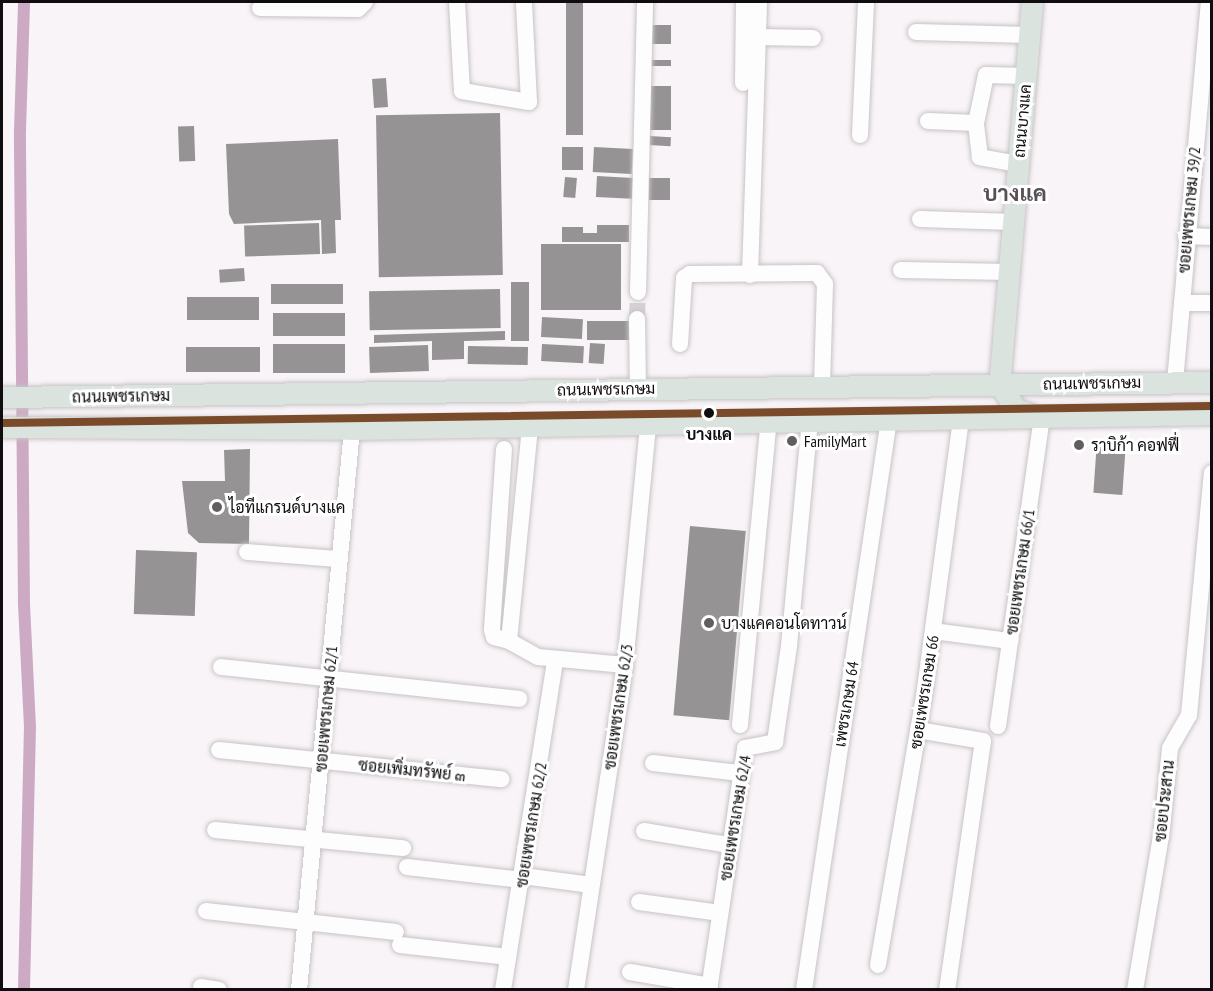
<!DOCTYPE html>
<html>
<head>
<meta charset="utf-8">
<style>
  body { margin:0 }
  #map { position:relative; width:1213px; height:991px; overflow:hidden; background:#f9f4f7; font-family:"PT Sans Narrow",Sarabun,sans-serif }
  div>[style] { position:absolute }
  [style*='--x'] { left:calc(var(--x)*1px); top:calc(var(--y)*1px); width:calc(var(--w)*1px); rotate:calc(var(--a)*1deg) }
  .canal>* { height:12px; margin:-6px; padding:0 6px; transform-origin:6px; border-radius:6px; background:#ccaac3 }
  .building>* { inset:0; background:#969395; transform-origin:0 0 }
  .minor-tunnel>* { height:16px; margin-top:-8px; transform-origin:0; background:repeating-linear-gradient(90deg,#d6d1d4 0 16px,transparent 0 24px) }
  .roads { filter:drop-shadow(0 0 2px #c7c3c6) drop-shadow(0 0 2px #c7c3c6) }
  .minor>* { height:16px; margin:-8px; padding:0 8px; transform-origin:8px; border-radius:8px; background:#fefdfe }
  .major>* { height:21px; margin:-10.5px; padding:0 10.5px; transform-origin:10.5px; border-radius:10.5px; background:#dbe3de }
  .metro-1>* { height:8px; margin:-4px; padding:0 4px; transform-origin:4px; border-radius:4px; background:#7a4b2a }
  .dots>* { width:16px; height:16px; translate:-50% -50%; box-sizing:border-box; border:3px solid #fff; border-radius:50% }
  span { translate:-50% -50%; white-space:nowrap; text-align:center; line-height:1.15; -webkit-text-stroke:6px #fff; paint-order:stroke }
  .street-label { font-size:16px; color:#0f0d0f }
  .stop-label { font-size:16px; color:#0f0d0f; font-weight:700 }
  .poi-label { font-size:16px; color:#0f0d0f }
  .left { translate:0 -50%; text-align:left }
  .district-label { font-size:22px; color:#575055; font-weight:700 }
  .frame { position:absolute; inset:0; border:3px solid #0f0d0f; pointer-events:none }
</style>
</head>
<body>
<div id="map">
  <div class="canal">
    <i style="--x:24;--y:990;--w:263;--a:-88.7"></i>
    <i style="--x:30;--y:727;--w:123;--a:-92.8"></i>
    <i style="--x:24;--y:604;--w:473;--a:-90.5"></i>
    <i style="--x:20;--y:131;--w:129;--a:-88.2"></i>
  </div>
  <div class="building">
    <i style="left:566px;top:2px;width:17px;height:133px"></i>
    <i style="left:651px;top:25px;width:20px;height:19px"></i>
    <i style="left:651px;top:60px;width:20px;height:6px"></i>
    <i style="left:386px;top:78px;width:29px;height:14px;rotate:86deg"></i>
    <i style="left:649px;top:86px;width:22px;height:44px"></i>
    <i style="left:500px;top:113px;width:162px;height:124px;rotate:89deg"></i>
    <i style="left:194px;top:126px;width:35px;height:16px;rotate:88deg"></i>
    <i style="left:649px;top:136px;width:22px;height:9px;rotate:3deg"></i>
    <i style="clip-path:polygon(338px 139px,341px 220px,335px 220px,336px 253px,322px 254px,321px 220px,234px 224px,229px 214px,226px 144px)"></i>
    <i style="left:562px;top:147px;width:21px;height:23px"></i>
    <i style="left:594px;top:147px;width:39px;height:25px;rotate:3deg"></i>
    <i style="left:597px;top:176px;width:36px;height:21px;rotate:3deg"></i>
    <i style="left:565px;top:177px;width:12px;height:20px;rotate:5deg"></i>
    <i style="left:649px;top:178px;width:21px;height:22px"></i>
    <i style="left:319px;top:223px;width:31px;height:75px;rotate:88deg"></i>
    <i style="clip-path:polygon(597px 225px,629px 225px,629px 242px,562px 242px,562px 227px,583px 227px,583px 233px,597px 233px)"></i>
    <i style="left:541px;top:244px;width:80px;height:66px"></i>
    <i style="left:244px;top:268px;width:13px;height:25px;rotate:86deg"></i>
    <i style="left:511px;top:282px;width:18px;height:59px"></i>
    <i style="left:343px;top:284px;width:20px;height:72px;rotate:90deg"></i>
    <i style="left:500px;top:289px;width:39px;height:131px;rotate:89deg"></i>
    <i style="left:187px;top:297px;width:72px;height:23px"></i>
    <i style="left:273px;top:313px;width:72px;height:23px"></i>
    <i style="left:542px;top:317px;width:41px;height:20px;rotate:3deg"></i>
    <i style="left:587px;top:321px;width:43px;height:19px"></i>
    <i style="clip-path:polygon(505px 331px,505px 340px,464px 341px,464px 359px,432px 360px,432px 341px,374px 343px,374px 335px)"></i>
    <i style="left:590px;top:343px;width:15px;height:20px;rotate:4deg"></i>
    <i style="left:273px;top:344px;width:72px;height:29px"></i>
    <i style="left:542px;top:344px;width:42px;height:17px;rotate:3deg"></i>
    <i style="left:428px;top:345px;width:26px;height:59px;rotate:88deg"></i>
    <i style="left:468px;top:346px;width:60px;height:18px;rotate:1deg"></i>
    <i style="left:186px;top:347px;width:74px;height:25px"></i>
    <i style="left:1097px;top:441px;width:29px;height:52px;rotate:4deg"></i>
    <i style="clip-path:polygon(250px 449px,249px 544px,199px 543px,188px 533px,182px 481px,225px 481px,224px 450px)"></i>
    <i style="left:690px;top:526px;width:56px;height:190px;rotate:5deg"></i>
    <i style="left:136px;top:550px;width:61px;height:64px;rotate:2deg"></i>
  </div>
  <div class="minor-tunnel">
    <i style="--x:637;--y:319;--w:27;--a:-88"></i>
  </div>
  <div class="roads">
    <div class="minor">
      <i style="--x:457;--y:2;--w:89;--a:86.8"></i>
      <i style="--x:462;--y:91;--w:68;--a:9.3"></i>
      <i style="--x:529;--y:102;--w:100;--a:-92.9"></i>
      <i style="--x:260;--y:8;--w:98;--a:0.6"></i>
      <i style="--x:358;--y:9;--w:10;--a:-45"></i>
      <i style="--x:916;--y:32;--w:113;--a:1.5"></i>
      <i style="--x:758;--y:37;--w:55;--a:1"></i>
      <i style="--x:743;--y:83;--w:81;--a:-89.3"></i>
      <i style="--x:928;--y:121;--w:48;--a:2.4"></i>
      <i style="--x:860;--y:135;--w:133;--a:-87.4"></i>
      <i style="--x:1018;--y:164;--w:39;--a:-170"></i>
      <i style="--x:980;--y:157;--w:34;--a:-97"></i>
      <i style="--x:976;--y:123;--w:49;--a:-78.2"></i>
      <i style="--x:986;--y:75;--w:40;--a:1.4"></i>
      <i style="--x:920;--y:219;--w:93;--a:1.8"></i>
      <i style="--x:1186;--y:236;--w:26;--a:2"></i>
      <i style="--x:901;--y:270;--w:108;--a:1.1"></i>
      <i style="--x:750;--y:275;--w:273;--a:-88.1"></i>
      <i style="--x:638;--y:292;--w:290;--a:-88.6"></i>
      <i style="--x:1182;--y:303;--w:30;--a:0"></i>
      <i style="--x:637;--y:319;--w:70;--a:89.2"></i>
      <i style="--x:680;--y:344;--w:66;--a:-86.5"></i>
      <i style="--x:684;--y:278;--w:7;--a:-34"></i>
      <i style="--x:690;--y:274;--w:127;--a:-0.5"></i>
      <i style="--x:817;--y:273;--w:14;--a:54"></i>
      <i style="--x:825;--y:284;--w:103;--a:91.7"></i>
      <i style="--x:1175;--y:382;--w:382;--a:-84.9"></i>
      <i style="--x:530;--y:427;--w:215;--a:95.6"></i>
      <i style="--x:509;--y:641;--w:33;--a:29"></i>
      <i style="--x:538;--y:657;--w:87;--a:5.3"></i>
      <i style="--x:504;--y:449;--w:181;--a:93.8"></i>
      <i style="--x:492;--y:630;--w:7;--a:74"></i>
      <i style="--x:494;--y:637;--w:16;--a:15"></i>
      <i style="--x:247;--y:552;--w:92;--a:4.4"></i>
      <i style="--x:933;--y:631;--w:78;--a:7.4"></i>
      <i style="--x:221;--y:667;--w:300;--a:6.1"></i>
      <i style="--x:740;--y:725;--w:305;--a:-84.6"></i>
      <i style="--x:998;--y:726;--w:311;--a:-81.9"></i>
      <i style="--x:918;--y:730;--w:66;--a:9.6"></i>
      <i style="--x:983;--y:741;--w:252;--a:98.2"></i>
      <i style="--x:219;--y:750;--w:284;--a:5.9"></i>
      <i style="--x:653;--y:763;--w:87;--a:6.6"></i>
      <i style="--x:215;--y:830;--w:189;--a:5.5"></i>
      <i style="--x:644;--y:831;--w:86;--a:9.4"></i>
      <i style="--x:407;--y:867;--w:116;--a:6.4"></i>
      <i style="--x:523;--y:876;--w:69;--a:7.5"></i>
      <i style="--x:639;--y:902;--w:82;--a:7.7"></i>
      <i style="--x:206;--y:911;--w:191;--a:6.3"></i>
      <i style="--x:400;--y:945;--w:109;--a:6.3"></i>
      <i style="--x:878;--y:965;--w:280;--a:-80.3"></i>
      <i style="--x:925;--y:689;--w:273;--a:-82.4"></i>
      <i style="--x:630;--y:972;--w:81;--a:9.9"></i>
      <i style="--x:201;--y:987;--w:18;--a:9"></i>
      <i style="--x:299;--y:990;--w:563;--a:-84.6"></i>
      <i style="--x:503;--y:990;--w:333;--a:-81"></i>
      <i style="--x:576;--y:990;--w:329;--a:-81.4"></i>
      <i style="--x:625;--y:665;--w:242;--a:-84.5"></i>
      <i style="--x:709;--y:990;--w:245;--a:-81.5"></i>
      <i style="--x:745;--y:748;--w:31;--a:-11"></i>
      <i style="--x:775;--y:742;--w:97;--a:-81.7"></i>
      <i style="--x:789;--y:646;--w:227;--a:-84.7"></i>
      <i style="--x:804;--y:990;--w:577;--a:-81.53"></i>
      <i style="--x:1135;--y:990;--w:155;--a:-80.4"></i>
      <i style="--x:1161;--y:837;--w:89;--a:-84.2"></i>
      <i style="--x:1170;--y:748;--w:38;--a:-60"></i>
      <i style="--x:1189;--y:715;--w:243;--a:-84.6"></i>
    </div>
    <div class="major">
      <i style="--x:1032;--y:2;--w:383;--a:94.9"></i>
      <i style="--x:999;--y:384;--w:30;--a:56"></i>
      <i style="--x:1016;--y:409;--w:20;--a:20"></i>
      <i style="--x:2;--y:397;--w:1210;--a:-0.71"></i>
      <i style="--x:2;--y:427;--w:350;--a:0.3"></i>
      <i style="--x:352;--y:429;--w:860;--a:-1"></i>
    </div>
  </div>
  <div class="metro-1">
    <i style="--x:2;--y:423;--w:1210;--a:-0.8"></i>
  </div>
  <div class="dots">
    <i style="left:709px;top:413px;background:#0f0d0f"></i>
    <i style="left:792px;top:441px;background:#615e60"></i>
    <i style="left:1079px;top:445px;background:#615e60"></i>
    <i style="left:217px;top:507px;background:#615e60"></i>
    <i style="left:709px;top:623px;background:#615e60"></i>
  </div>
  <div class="street-label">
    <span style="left:1022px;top:121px;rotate:-85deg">ถนนบางแค</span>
    <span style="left:1189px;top:210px;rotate:-85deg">ซอยเพชรเกษม 39/2</span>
    <span style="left:1092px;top:383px;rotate:-1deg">ถนนเพชรเกษม</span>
    <span style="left:606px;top:389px;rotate:-1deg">ถนนเพชรเกษม</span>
    <span style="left:121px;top:396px;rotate:-1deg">ถนนเพชรเกษม</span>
    <span style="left:1020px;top:572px;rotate:-82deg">ซอยเพชรเกษม 66/1</span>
    <span style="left:924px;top:692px;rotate:-81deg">ซอยเพชรเกษม 66</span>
    <span style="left:846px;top:704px;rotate:-81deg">เพชรเกษม 64</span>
    <span style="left:618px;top:707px;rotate:-82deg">ซอยเพชรเกษม 62/3</span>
    <span style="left:326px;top:709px;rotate:-85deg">ซอยเพชรเกษม 62/1</span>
    <span style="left:412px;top:770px;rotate:6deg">ซอยเพิ่มทรัพย์ ๓</span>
    <span style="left:1164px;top:801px;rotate:-84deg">ซอยประสาน</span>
    <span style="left:735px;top:818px;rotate:-81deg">ซอยเพชรเกษม 62/4</span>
    <span style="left:531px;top:825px;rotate:-81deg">ซอยเพชรเกษม 62/2</span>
  </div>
  <div class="stop-label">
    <span style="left:709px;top:434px">บางแค</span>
  </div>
  <div class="poi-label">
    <span class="left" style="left:804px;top:441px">FamilyMart</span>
    <span class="left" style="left:1091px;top:445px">ราบิก้า คอฟฟี่</span>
    <span class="left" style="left:229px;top:507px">ไอทีแกรนด์บางแค</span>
    <span class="left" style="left:721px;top:623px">บางแคคอนโดทาวน์</span>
  </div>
  <div class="district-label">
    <span style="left:1015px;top:194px">บางแค</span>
  </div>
  <div class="frame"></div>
</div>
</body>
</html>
